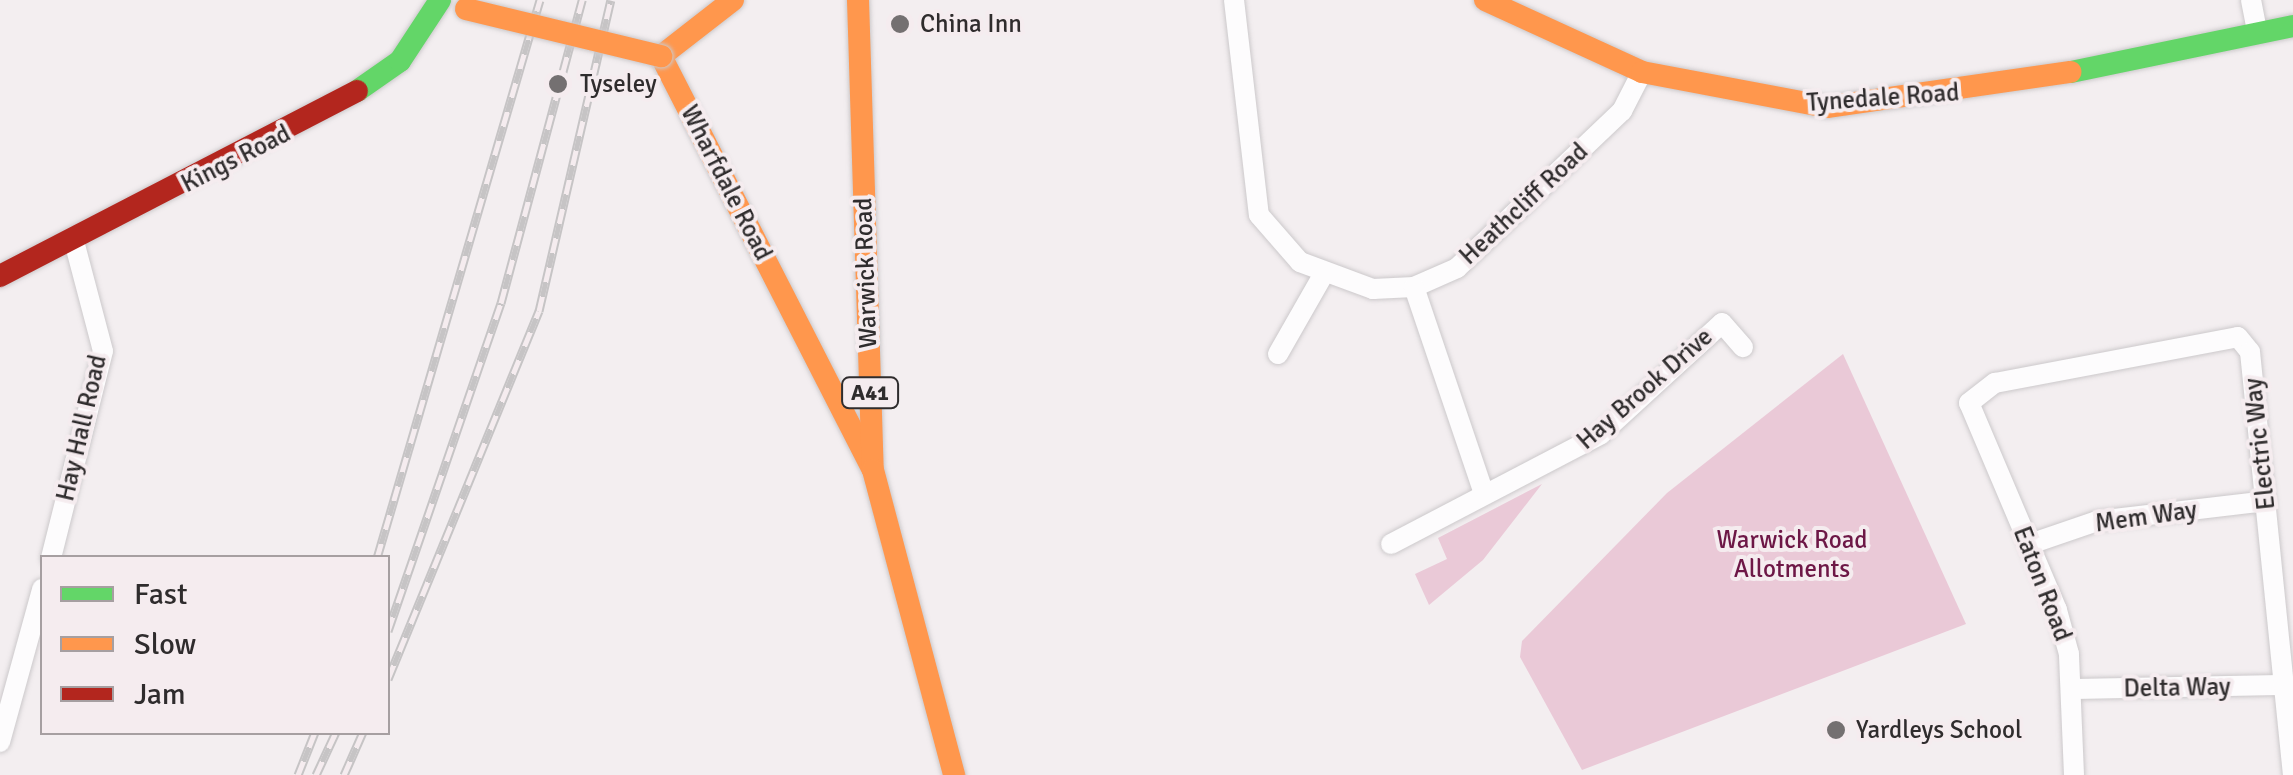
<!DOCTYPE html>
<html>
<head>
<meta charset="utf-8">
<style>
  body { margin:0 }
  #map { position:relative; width:2293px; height:775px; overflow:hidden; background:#f3eef0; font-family:Signika,sans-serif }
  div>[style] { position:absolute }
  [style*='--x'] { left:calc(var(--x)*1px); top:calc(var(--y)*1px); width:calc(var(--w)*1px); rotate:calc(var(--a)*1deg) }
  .green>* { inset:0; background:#eac9d7 }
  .roads { filter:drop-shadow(0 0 2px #ccc9cb) drop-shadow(0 0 2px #ccc9cb) }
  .street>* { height:20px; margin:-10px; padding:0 10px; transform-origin:10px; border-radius:10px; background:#fdfcfd }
  .fast>* { height:22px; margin:-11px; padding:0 11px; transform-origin:11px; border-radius:11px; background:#63d668 }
  .slow>* { height:22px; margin:-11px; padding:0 11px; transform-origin:11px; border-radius:11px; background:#ff974d }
  .jam>* { height:22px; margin:-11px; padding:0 11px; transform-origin:11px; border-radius:11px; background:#b3261e }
  .rail>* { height:9px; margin-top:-4.5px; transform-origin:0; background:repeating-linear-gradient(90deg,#f5ecef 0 15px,#c6c4c5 0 30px); box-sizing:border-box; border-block:2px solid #c6c4c5 }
  .bridges { filter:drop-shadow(0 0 2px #ccc9cb) drop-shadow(0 0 2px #ccc9cb) }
  .slow-bridge>* { height:22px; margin:-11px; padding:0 11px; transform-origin:11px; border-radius:11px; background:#ff974d }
  .dots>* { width:28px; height:28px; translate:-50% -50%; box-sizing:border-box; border:5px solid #f5ecef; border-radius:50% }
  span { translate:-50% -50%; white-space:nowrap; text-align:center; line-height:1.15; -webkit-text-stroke:8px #f5ecef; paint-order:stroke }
  .shield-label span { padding:2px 8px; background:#f5ecef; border:2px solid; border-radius:8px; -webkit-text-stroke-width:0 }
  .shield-label { font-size:22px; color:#2f2c2d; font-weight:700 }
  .poi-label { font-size:25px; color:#2f2c2d }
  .left { translate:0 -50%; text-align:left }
  .street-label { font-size:25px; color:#2f2c2d }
  .park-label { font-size:25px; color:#6d1746 }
  .legend { position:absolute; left:40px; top:555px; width:350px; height:180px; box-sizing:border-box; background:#f5ecef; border:2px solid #a69fa1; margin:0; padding:12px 18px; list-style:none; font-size:30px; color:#2f2c2d }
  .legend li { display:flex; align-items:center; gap:20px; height:50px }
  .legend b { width:50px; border:2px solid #a69fa1 }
</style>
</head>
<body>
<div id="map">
  <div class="green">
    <i style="clip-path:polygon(1843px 354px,1966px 624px,1582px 770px,1520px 657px,1522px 641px,1667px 493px)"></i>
    <i style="clip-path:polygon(1542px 484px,1483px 560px,1429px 605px,1415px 574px,1447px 559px,1438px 538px)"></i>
  </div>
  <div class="roads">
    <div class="street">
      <i style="--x:1234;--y:0;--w:216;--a:83.4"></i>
      <i style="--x:1259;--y:215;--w:62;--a:48.9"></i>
      <i style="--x:1300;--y:262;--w:78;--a:20.3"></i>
      <i style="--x:1373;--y:289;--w:41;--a:-2.8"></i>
      <i style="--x:1414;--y:287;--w:47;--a:-23.8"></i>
      <i style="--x:1457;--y:268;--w:228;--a:-43.6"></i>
      <i style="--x:1622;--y:111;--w:44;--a:-62.9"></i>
      <i style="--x:2251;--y:0;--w:31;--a:79"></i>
      <i style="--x:1414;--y:287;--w:219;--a:71.3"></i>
      <i style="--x:1278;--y:354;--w:91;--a:-60.3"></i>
      <i style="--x:1391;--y:544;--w:237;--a:-27.6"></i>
      <i style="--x:1601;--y:434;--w:164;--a:-42.5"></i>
      <i style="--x:1722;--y:323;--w:32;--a:49"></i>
      <i style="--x:2030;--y:544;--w:71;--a:-18.9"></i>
      <i style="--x:2097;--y:521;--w:170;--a:-6.7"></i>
      <i style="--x:51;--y:558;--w:213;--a:-75.9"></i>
      <i style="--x:103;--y:351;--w:114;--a:-104.8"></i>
      <i style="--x:2072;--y:689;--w:210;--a:-1.1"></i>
      <i style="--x:0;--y:742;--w:159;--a:-74.6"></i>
      <i style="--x:2074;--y:775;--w:121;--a:-92.4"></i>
      <i style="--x:2069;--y:654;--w:46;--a:-105.3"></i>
      <i style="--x:2057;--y:610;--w:225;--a:-113"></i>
      <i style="--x:1969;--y:403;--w:33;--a:-38"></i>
      <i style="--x:1995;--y:383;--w:247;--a:-10.7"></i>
      <i style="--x:2238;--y:337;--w:19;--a:51"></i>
      <i style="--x:2250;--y:352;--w:425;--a:84.2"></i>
    </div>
    <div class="fast">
      <i style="--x:2071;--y:72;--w:227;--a:-11.7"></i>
      <i style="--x:357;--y:91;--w:52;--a:-34.9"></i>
      <i style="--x:400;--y:61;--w:73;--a:-56.7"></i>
    </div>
    <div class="slow">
      <i style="--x:733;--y:0;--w:91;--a:142.1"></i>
      <i style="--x:661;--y:56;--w:462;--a:62.9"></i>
      <i style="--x:858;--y:0;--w:470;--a:88.2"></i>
      <i style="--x:873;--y:470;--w:316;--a:75.1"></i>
      <i style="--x:1485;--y:0;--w:173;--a:24.6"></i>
      <i style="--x:1642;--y:72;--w:188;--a:10.7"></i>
      <i style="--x:1827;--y:107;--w:246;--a:-8.2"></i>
    </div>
    <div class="jam">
      <i style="--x:0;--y:276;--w:402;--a:-27.4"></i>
    </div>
  </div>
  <div class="rail">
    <i style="--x:377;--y:558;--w:581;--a:-73.72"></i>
    <i style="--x:388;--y:631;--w:347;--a:-71"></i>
    <i style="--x:501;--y:303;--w:314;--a:-75"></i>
    <i style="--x:388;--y:679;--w:398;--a:-67.7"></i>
    <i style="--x:539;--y:311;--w:319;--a:-77"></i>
    <i style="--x:298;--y:775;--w:46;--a:-68.4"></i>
    <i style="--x:316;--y:775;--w:47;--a:-65.1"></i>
    <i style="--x:344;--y:775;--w:47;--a:-66.2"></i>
  </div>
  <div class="bridges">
    <div class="slow-bridge">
      <i style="--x:466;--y:9;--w:201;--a:13.6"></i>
    </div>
  </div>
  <div class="dots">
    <i style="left:900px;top:24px;background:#747071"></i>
    <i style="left:558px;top:84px;background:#747071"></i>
    <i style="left:1836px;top:730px;background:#747071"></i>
  </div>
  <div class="shield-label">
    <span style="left:870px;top:393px">A41</span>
  </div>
  <div class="poi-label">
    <span class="left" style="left:920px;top:24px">China Inn</span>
    <span class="left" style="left:580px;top:84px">Tyseley</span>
    <span class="left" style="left:1856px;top:730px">Yardleys School</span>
  </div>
  <div class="street-label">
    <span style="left:1883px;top:98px;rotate:-4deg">Tynedale Road</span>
    <span style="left:236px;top:159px;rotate:-27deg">Kings Road</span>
    <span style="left:726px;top:183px;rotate:63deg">Wharfdale Road</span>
    <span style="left:1524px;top:204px;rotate:-43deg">Heathcliff Road</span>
    <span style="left:866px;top:273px;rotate:-92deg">Warwick Road</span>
    <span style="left:1645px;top:389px;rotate:-41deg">Hay Brook Drive</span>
    <span style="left:82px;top:428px;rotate:-77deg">Hay Hall Road</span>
    <span style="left:2260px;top:444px;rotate:-96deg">Electric Way</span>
    <span style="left:2146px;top:517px;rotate:-8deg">Mem Way</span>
    <span style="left:2042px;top:584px;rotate:69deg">Eaton Road</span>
    <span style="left:2177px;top:688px;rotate:-1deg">Delta Way</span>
  </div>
  <div class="park-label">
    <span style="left:1792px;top:555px">Warwick Road<br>Allotments</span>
  </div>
  <ul class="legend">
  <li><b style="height:12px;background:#63d668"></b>Fast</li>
  <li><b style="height:12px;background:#ff974d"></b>Slow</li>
  <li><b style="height:12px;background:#b3261e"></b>Jam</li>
  </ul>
</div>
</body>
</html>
